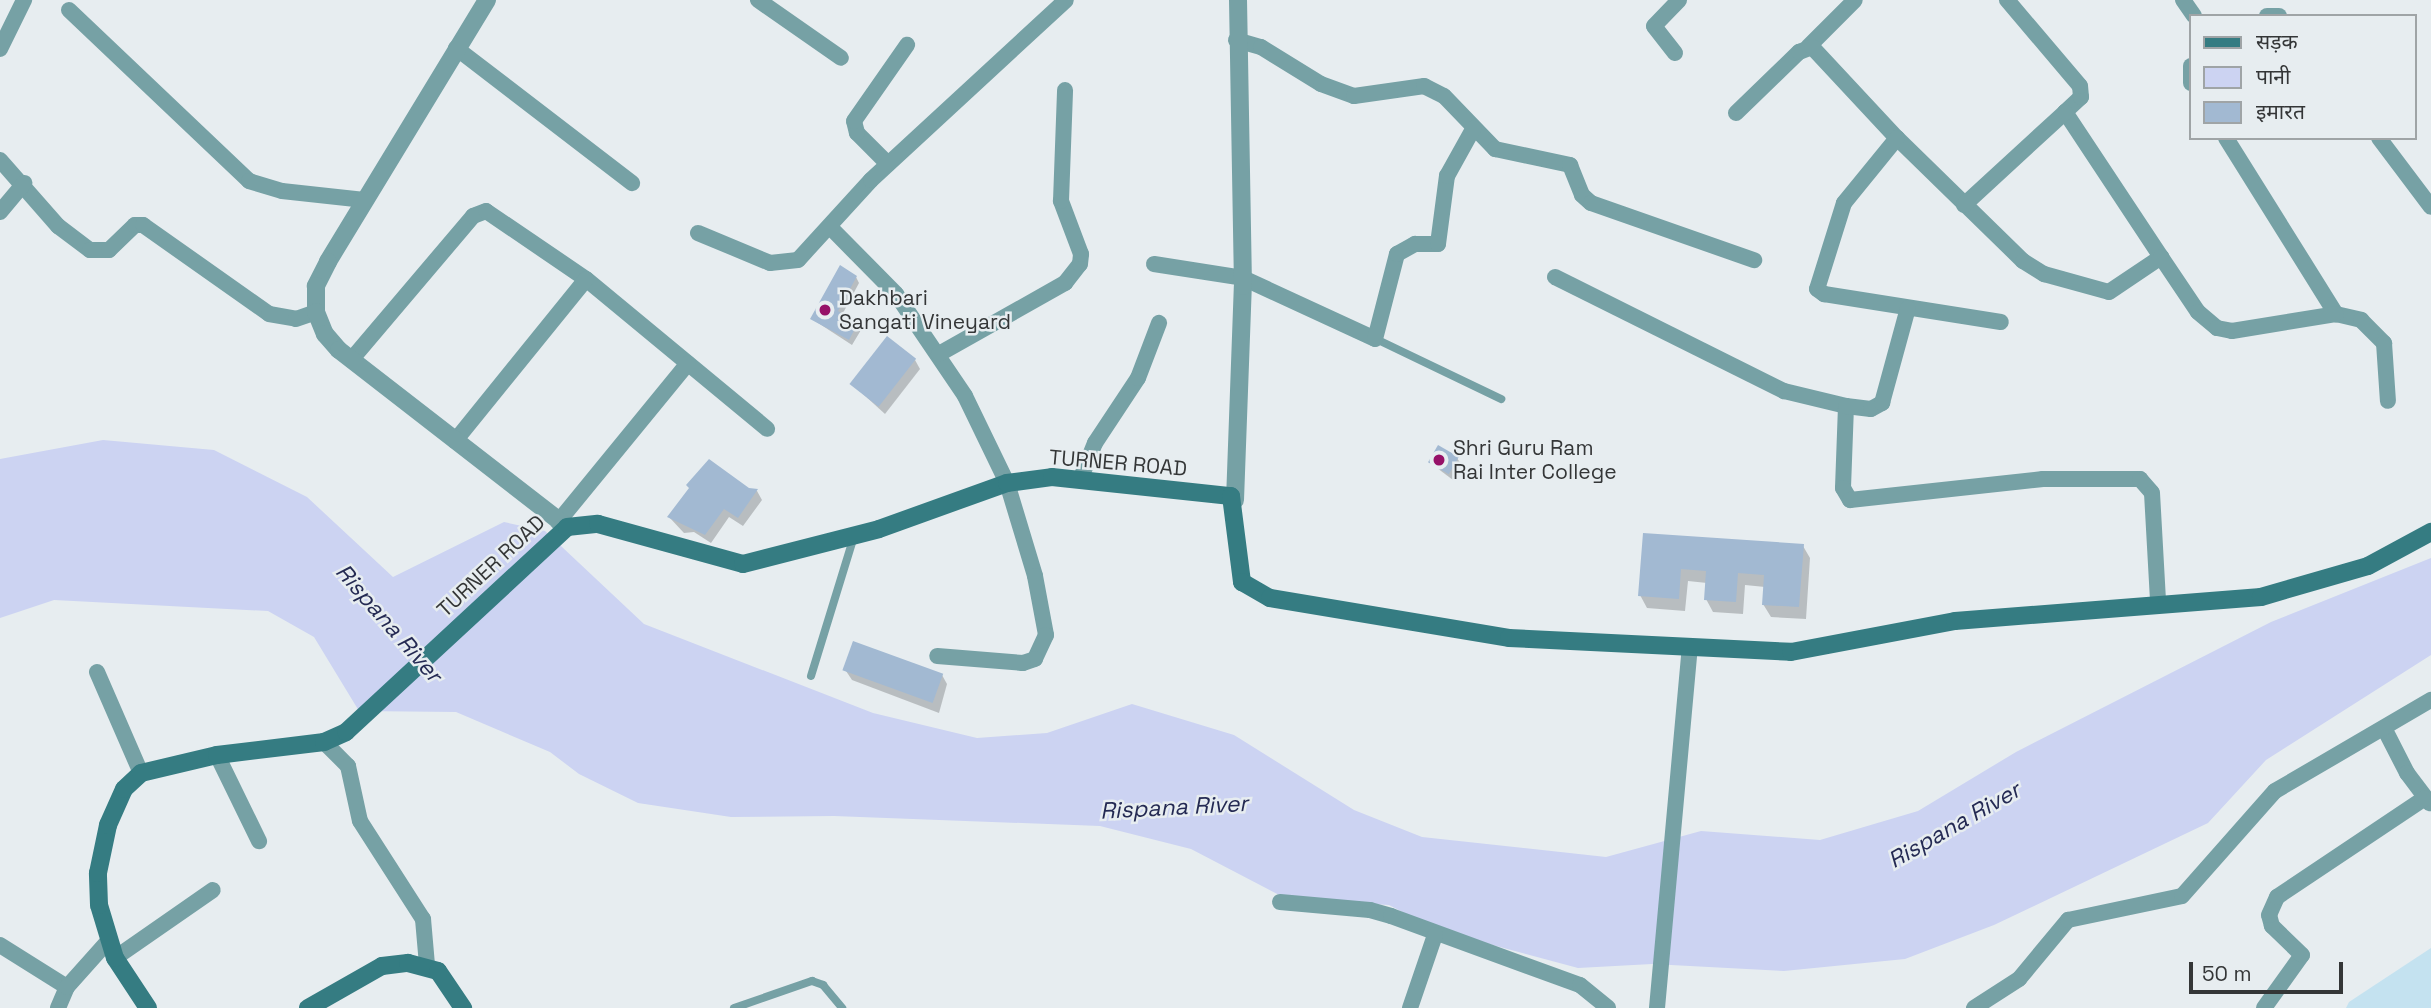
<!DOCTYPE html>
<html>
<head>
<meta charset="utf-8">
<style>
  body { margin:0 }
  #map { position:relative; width:2431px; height:1008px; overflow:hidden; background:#e7edf0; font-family:"Space Grotesk","Noto Sans Devanagari",sans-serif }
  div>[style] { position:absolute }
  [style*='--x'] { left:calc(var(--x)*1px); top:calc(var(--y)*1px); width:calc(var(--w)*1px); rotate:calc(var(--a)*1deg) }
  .green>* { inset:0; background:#c4e2f0 }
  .water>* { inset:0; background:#ccd3f2 }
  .shadow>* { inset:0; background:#0003 }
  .building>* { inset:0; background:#a2b9d2; transform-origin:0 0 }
  .service>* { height:8px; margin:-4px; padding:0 4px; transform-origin:4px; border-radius:4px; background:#76a1a5 }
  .minor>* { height:16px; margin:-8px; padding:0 8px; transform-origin:8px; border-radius:8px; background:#76a1a5 }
  .tertiary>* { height:18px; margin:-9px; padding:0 9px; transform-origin:9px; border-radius:9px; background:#76a1a5 }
  .secondary>* { height:18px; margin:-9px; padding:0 9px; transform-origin:9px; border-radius:9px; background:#357c82 }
  .dots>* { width:19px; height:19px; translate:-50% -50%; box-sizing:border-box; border:4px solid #e7edf0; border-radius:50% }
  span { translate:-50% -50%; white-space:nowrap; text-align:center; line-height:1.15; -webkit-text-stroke:5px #e7edf0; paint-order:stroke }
  .poi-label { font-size:21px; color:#343637 }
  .left { translate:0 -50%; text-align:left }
  .street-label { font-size:21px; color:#343637 }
  .water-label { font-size:23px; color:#242a53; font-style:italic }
  .legend { position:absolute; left:2189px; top:14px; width:228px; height:126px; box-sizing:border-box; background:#e7edf0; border:2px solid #9fa4a6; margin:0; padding:9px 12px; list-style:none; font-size:21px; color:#343637 }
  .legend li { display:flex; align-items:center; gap:14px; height:35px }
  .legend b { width:35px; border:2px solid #9fa4a6 }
  .scale { position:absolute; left:2189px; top:962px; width:154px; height:32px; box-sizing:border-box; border:4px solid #343637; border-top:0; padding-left:9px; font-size:21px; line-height:24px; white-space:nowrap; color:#343637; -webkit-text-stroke:5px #e7edf0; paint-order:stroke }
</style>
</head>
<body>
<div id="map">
  <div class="green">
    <i style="clip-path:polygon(2431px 948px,2431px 1008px,2346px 1008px,2349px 1002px)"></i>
  </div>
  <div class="water">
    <i style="clip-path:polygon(103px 440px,214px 450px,307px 497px,393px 577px,504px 522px,545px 531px,644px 624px,873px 713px,977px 738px,1047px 733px,1132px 704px,1234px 735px,1354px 810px,1422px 837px,1606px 857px,1701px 831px,1820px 840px,1918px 811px,2016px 752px,2271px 622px,2431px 558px,2431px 655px,2266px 760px,2208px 823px,1994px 925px,1905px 959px,1784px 971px,1652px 964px,1578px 968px,1437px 930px,1389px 905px,1287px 899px,1191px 849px,1100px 826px,834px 816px,731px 817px,638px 803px,579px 774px,550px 752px,456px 712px,359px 711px,314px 637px,268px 611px,54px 600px,0 618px,0 459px)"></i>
  </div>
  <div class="shadow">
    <i style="clip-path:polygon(856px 277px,859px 283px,842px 315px,861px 330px,852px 345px,812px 319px)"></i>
    <i style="clip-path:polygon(915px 360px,920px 369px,885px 414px,852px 384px)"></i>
    <i style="clip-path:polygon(1457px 458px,1461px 464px,1453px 480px,1429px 462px)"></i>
    <i style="clip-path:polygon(748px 490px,757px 491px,762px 500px,743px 526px,729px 517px,711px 543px,694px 532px,684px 533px,669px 517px)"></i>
    <i style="clip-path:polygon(1645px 534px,1803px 546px,1810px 558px,1806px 619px,1771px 617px,1763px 604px,1765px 587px,1745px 585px,1743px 614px,1713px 612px,1706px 599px,1707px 583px,1688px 581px,1685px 611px,1647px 608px,1640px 595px)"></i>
    <i style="clip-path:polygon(846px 671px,942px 675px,947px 684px,939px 713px,852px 680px)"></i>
  </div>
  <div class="building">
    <i style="clip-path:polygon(840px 265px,857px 276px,838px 311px,858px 323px,849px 340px,810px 319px)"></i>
    <i style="left:887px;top:336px;width:37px;height:61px;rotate:38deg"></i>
    <i style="left:1438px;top:445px;width:24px;height:20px;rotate:30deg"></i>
    <i style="clip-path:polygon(709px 459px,749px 488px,758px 489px,738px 518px,724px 509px,705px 535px,667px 517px,689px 488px,686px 485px)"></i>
    <i style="clip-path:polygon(1643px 533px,1804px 544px,1799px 607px,1762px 605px,1764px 575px,1738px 573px,1736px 602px,1704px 600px,1706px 571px,1681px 569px,1679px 599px,1638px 596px)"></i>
    <i style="left:853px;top:641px;width:96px;height:31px;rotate:20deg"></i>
  </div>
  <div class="service">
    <i style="--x:1376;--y:339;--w:139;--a:25.6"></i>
    <i style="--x:811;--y:676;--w:146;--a:-72.9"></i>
    <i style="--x:734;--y:1008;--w:83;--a:-19.1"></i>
    <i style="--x:812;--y:981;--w:12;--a:20"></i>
    <i style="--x:823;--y:985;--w:30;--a:50"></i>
  </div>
  <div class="minor">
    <i style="--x:758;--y:0;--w:101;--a:34.9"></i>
    <i style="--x:2183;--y:0;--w:19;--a:55"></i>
    <i style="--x:69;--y:10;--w:248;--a:43.5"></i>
    <i style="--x:249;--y:181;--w:34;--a:17"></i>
    <i style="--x:282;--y:191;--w:83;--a:6.2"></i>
    <i style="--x:2267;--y:16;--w:12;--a:0"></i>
    <i style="--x:1236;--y:40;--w:26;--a:16"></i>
    <i style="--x:1261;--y:47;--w:70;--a:31.7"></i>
    <i style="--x:1321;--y:84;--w:35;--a:20"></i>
    <i style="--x:1354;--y:96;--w:71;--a:-8.1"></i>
    <i style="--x:1424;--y:86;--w:22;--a:27"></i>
    <i style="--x:1444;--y:96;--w:74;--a:46.1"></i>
    <i style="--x:1495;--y:149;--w:77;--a:12"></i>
    <i style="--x:1570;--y:165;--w:32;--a:68"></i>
    <i style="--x:1582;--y:195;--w:12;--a:42"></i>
    <i style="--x:1591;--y:203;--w:173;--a:19.3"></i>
    <i style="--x:1808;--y:47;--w:66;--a:-45"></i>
    <i style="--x:456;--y:48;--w:222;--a:37.5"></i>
    <i style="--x:0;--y:49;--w:55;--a:-63.9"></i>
    <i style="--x:1675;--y:53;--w:34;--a:-128"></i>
    <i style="--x:1654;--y:26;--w:36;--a:-46"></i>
    <i style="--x:2191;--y:66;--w:17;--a:90"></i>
    <i style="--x:1736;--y:113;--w:88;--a:-44.1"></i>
    <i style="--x:1799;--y:52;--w:14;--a:-21"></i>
    <i style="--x:1812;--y:47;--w:125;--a:47"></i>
    <i style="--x:1897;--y:138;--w:176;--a:44.3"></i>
    <i style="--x:2023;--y:261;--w:25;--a:32"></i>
    <i style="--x:2044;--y:274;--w:67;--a:15.5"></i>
    <i style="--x:2109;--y:292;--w:63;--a:-33.9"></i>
    <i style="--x:2161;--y:257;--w:174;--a:-123.5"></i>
    <i style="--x:2065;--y:112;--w:22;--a:-43"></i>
    <i style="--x:2081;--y:97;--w:11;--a:-95"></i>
    <i style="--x:2080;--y:86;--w:113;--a:-130.3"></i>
    <i style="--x:1897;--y:138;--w:84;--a:129.2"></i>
    <i style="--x:1844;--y:203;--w:90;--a:107.4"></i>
    <i style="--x:1817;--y:289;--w:9;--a:36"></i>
    <i style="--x:1824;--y:294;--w:179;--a:9"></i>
    <i style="--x:2226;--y:138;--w:208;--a:58"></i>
    <i style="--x:2336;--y:314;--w:26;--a:13"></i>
    <i style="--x:2361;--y:320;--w:33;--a:45"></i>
    <i style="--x:2384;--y:343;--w:58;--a:86.1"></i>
    <i style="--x:2379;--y:138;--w:86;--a:53"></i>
    <i style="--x:0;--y:160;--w:88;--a:48.7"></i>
    <i style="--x:58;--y:226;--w:40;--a:37"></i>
    <i style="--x:90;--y:250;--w:19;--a:0"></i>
    <i style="--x:109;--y:250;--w:36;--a:-44"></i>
    <i style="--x:135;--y:225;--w:8;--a:0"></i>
    <i style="--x:143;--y:225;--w:154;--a:35.2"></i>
    <i style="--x:269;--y:314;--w:27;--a:10"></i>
    <i style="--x:296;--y:319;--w:21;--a:-19"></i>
    <i style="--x:888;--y:164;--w:44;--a:-135"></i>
    <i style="--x:857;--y:133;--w:12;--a:-104"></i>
    <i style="--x:854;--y:121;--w:93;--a:-55.1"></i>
    <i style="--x:1964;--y:205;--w:137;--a:-42.6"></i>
    <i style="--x:0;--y:212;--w:38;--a:-50"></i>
    <i style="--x:830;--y:227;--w:94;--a:45.4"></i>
    <i style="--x:896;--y:294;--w:123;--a:55.9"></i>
    <i style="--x:965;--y:396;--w:97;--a:64.2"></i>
    <i style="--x:1007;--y:483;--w:97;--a:73.2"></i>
    <i style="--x:1035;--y:576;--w:60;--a:79.4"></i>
    <i style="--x:1046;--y:635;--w:26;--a:115"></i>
    <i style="--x:1035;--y:659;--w:13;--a:162"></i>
    <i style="--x:1023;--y:663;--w:86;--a:-175.3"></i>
    <i style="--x:698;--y:233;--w:78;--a:22.6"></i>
    <i style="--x:770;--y:263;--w:28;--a:-6"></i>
    <i style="--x:798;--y:260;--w:108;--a:-47.6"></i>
    <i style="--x:871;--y:180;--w:265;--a:-42.7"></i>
    <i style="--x:2161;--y:257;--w:66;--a:56.1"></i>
    <i style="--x:2198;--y:312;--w:25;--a:40"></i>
    <i style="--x:2217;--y:328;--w:15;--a:11"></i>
    <i style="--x:2232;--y:331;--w:105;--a:-9.3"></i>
    <i style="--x:1154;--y:264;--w:90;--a:8.9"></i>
    <i style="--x:1243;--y:278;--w:145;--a:24.8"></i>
    <i style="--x:1375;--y:339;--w:88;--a:-75.5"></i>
    <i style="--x:1397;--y:254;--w:21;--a:-29"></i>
    <i style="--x:1415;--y:244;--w:23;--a:0"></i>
    <i style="--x:1438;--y:244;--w:69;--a:-82.5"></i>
    <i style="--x:1447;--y:176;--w:54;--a:-61"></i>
    <i style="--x:1555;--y:277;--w:256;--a:26.5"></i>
    <i style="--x:1784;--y:391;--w:64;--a:13.6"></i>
    <i style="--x:1846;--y:406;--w:82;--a:92.1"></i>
    <i style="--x:1843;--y:488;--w:14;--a:60"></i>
    <i style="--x:1850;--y:500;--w:194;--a:-6.2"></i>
    <i style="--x:2043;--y:479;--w:97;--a:0"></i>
    <i style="--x:2140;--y:479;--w:18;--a:49"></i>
    <i style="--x:2152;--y:493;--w:109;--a:86.8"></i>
    <i style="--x:939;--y:354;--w:145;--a:-29.4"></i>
    <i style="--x:1065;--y:283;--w:24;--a:-52"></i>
    <i style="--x:1080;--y:264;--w:10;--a:-84"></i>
    <i style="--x:1081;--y:254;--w:57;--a:-110.7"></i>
    <i style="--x:1061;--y:201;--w:111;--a:-87.9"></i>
    <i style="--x:351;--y:360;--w:189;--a:-49.7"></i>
    <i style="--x:473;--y:216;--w:14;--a:-21"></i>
    <i style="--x:486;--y:211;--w:121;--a:34.2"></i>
    <i style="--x:586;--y:279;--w:235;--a:39.6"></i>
    <i style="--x:1846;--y:406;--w:25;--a:7"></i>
    <i style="--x:1871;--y:409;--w:13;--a:-29"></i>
    <i style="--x:1882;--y:403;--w:98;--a:-74.7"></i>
    <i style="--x:455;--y:441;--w:208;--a:-51"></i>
    <i style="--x:1080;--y:480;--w:40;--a:-68"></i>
    <i style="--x:1095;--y:443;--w:78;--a:-56.5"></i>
    <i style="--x:1138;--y:378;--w:59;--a:-69.1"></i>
    <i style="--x:558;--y:522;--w:205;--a:-50.7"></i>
    <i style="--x:97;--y:672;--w:110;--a:66.5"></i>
    <i style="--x:2384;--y:728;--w:51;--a:62.9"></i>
    <i style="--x:2407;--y:773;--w:38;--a:53"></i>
    <i style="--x:324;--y:742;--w:34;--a:45"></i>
    <i style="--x:348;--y:766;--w:56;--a:77.7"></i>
    <i style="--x:360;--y:821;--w:117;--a:57.3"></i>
    <i style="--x:423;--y:919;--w:46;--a:85"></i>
    <i style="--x:217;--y:755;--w:96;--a:64"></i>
    <i style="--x:1280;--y:902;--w:90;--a:5.1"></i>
    <i style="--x:1370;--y:910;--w:22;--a:16"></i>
    <i style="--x:1391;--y:916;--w:201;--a:20.1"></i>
    <i style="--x:1580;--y:985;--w:36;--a:39"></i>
    <i style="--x:0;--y:945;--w:79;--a:32.1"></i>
    <i style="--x:115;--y:958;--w:119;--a:-34.8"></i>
    <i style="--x:58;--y:1008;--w:23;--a:-67"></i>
    <i style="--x:67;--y:987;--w:63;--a:-48.2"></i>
    <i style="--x:1410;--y:1008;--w:77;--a:-71.1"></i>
    <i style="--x:1657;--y:1008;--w:363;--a:-84.8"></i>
    <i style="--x:1974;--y:1008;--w:54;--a:-32.8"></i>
    <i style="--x:2019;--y:979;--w:77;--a:-50.3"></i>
    <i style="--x:2068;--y:920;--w:116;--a:-11.9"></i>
    <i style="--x:2182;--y:896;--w:140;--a:-48.5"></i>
    <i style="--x:2275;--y:791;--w:181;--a:-30.3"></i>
    <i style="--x:2264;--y:1008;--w:65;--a:-54.4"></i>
    <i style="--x:2302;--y:955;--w:42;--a:-136"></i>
    <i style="--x:2272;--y:926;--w:11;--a:-105"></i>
    <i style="--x:2269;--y:915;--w:20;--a:-66"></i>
    <i style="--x:2277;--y:897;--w:178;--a:-33.8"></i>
  </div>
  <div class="tertiary">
    <i style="--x:487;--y:0;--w:306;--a:121.3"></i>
    <i style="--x:328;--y:262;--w:27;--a:117"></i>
    <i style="--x:316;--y:286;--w:26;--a:90"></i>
    <i style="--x:316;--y:312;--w:24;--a:68"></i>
    <i style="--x:325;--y:334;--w:21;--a:49"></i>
    <i style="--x:339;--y:350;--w:289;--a:37.8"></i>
    <i style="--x:1235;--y:500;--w:214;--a:-87.9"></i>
    <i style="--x:1243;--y:286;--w:286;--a:-91"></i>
  </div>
  <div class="secondary">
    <i style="--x:148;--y:1008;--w:60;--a:-123.4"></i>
    <i style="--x:115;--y:958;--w:55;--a:-106.8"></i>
    <i style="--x:99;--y:905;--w:32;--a:-92"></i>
    <i style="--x:98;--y:873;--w:49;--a:-78.2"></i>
    <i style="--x:108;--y:825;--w:39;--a:-66"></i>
    <i style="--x:124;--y:789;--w:23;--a:-43"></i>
    <i style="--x:141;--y:773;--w:78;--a:-13.3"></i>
    <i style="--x:217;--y:755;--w:108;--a:-6.9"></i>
    <i style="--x:324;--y:742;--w:24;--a:-24"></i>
    <i style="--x:346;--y:732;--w:301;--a:-42.8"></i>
    <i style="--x:567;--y:527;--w:31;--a:-6"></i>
    <i style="--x:598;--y:524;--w:150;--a:15.4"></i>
    <i style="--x:743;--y:564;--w:140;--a:-14.4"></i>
    <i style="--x:879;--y:529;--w:136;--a:-19.8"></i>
    <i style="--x:1007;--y:483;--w:45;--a:-7.6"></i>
    <i style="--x:1052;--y:477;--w:180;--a:6.1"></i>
    <i style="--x:1231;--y:496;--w:87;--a:82.7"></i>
    <i style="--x:1242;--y:582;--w:32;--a:30"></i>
    <i style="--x:1270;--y:598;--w:242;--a:9.5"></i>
    <i style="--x:1509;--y:638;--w:282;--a:2.8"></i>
    <i style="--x:1791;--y:652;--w:167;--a:-10.7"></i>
    <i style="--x:1955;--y:621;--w:307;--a:-4.5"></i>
    <i style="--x:2261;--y:597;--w:111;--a:-16.2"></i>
    <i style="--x:2368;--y:566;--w:72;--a:-28.4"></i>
    <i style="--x:308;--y:1008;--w:85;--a:-29.6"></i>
    <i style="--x:382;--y:966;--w:26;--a:-7"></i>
    <i style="--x:408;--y:963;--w:31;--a:15"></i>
    <i style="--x:438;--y:971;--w:45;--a:56"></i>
  </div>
  <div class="dots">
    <i style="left:825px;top:310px;background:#961168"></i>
    <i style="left:1439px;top:460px;background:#961168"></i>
  </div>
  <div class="poi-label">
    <span class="left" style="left:839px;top:310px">Dakhbari<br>Sangati Vineyard</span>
    <span class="left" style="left:1453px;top:460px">Shri Guru Ram<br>Rai Inter College</span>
  </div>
  <div class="street-label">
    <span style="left:1118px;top:463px;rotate:5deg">TURNER ROAD</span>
    <span style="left:491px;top:566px;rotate:-43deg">TURNER ROAD</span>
  </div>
  <div class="water-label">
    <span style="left:389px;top:623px;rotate:49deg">Rispana River</span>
    <span style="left:1174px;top:807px;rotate:-3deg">Rispana River</span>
    <span style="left:1954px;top:825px;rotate:-30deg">Rispana River</span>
  </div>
  <ul class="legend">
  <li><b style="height:9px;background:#357c82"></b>सड़क</li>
  <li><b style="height:19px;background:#ccd3f2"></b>पानी</li>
  <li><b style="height:19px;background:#a2b9d2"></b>इमारत</li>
  </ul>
  <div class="scale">50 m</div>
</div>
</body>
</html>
